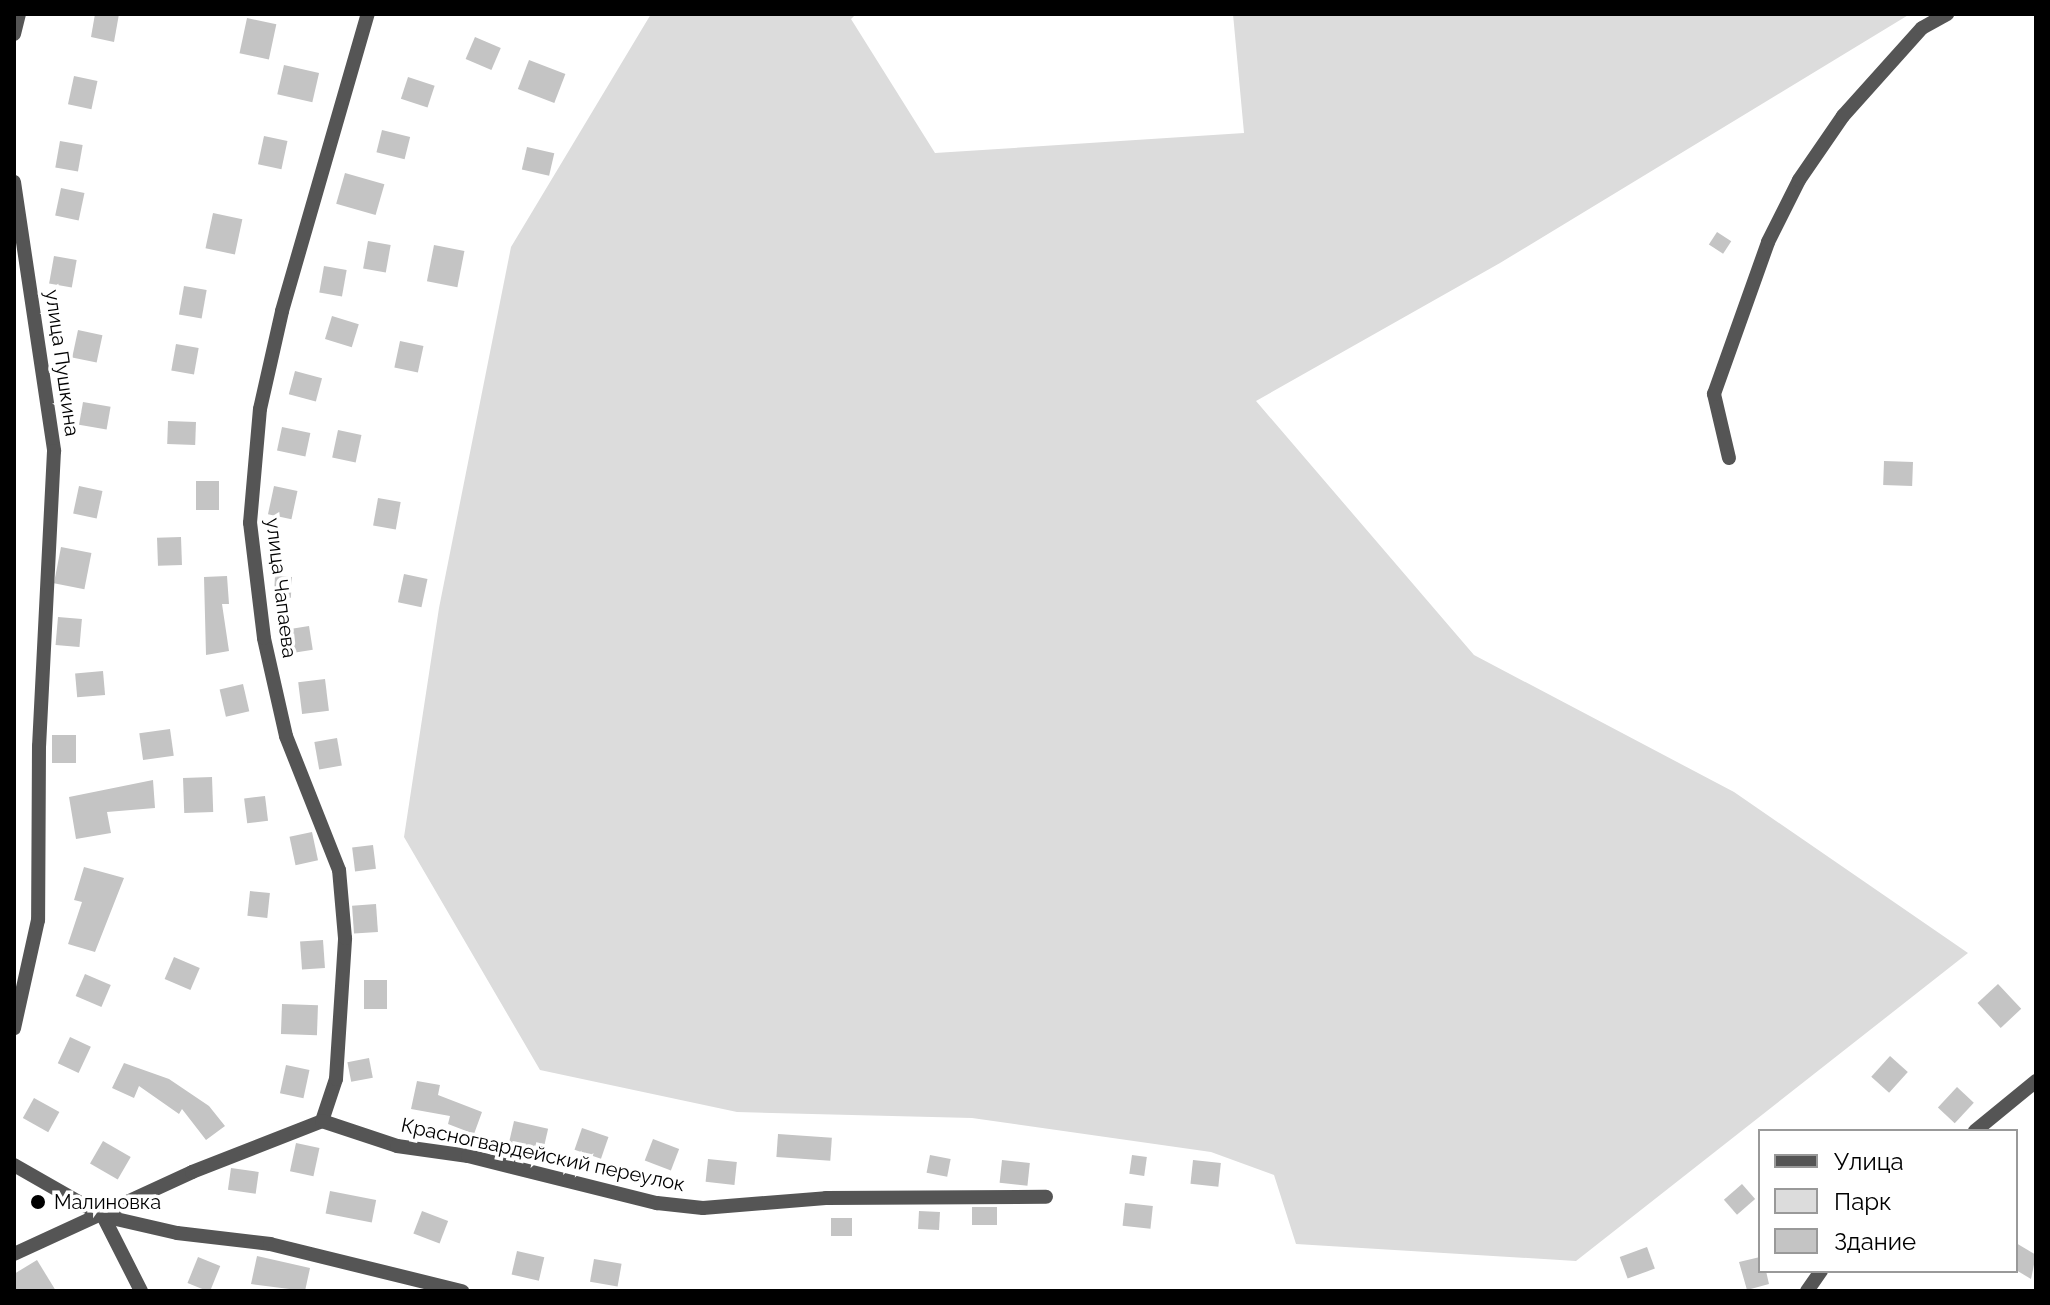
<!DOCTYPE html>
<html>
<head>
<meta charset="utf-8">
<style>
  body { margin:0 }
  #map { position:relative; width:2050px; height:1305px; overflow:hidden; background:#fff; font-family:Raleway,sans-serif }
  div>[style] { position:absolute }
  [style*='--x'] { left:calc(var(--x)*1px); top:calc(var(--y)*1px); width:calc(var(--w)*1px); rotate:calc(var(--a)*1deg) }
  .green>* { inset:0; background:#dcdcdc }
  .building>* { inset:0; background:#c4c4c4; transform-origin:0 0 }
  .street>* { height:14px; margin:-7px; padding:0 7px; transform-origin:7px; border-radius:7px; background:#555 }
  .dots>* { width:22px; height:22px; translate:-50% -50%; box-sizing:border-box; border:4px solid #fff; border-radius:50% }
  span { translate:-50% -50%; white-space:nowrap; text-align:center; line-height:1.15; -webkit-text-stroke:7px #fff; paint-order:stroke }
  .street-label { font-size:20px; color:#000 }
  .poi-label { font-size:20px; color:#000 }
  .left { translate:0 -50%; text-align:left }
  .frame { position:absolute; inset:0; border:16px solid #000; pointer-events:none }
  .legend { position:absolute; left:1758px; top:1129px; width:260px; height:144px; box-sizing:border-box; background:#fff; border:2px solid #999; margin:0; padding:10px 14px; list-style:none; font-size:24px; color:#000 }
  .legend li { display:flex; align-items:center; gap:16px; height:40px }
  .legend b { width:40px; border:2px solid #999 }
</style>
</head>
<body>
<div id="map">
  <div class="green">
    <i style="clip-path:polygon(651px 14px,856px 14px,851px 19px,935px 153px,1244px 133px,1233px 14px,1910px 14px,1500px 263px,1256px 401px,1474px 655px,1734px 792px,1968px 953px,1576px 1261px,1296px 1244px,1274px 1175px,1211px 1152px,972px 1118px,737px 1112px,540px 1070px,404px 837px,439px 608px,511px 247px)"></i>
  </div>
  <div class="building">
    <i style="clip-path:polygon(95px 14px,119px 14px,114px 42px,91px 37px)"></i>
    <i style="left:247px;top:18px;width:30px;height:36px;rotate:12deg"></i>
    <i style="left:475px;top:37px;width:28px;height:24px;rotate:23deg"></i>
    <i style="left:529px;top:60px;width:39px;height:31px;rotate:21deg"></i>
    <i style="left:284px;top:65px;width:36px;height:30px;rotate:13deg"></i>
    <i style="left:74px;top:76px;width:24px;height:29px;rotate:12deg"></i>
    <i style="left:408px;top:77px;width:28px;height:23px;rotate:18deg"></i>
    <i style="left:382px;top:130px;width:29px;height:23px;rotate:14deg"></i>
    <i style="left:264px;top:136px;width:24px;height:29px;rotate:12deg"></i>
    <i style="left:60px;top:141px;width:23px;height:27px;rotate:10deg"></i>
    <i style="left:527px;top:147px;width:28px;height:23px;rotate:13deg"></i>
    <i style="left:345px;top:173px;width:41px;height:32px;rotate:16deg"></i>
    <i style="left:61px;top:188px;width:24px;height:28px;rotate:12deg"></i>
    <i style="left:213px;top:213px;width:30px;height:36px;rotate:12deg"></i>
    <i style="left:1717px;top:232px;width:17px;height:15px;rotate:33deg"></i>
    <i style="left:368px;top:241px;width:23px;height:28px;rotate:10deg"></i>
    <i style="left:434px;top:245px;width:31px;height:37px;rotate:11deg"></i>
    <i style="left:54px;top:256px;width:23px;height:28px;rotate:10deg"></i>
    <i style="left:324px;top:266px;width:23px;height:27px;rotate:10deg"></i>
    <i style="left:184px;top:286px;width:23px;height:29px;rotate:10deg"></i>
    <i style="left:332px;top:316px;width:28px;height:24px;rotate:17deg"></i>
    <i style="left:78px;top:330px;width:25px;height:28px;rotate:12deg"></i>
    <i style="left:400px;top:341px;width:24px;height:27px;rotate:12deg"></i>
    <i style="left:176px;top:344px;width:23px;height:27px;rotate:10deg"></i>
    <i style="left:295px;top:371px;width:28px;height:24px;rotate:15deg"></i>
    <i style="left:83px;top:402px;width:28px;height:23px;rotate:10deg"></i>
    <i style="left:168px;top:421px;width:28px;height:23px;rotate:2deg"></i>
    <i style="left:282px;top:427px;width:29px;height:24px;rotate:12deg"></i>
    <i style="left:338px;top:430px;width:24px;height:28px;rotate:12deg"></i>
    <i style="left:1884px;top:461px;width:29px;height:24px;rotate:2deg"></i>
    <i style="left:219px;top:481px;width:29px;height:23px;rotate:90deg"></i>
    <i style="left:79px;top:486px;width:24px;height:28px;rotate:12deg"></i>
    <i style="left:274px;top:486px;width:24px;height:29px;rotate:12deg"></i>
    <i style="left:378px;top:498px;width:23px;height:28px;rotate:10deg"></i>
    <i style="left:181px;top:537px;width:28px;height:24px;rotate:88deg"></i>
    <i style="left:61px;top:547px;width:31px;height:37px;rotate:11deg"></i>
    <i style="left:404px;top:574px;width:24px;height:29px;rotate:12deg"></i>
    <i style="clip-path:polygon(227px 576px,229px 604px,222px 604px,229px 651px,206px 655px,204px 577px)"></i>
    <i style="left:275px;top:576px;width:17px;height:21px;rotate:3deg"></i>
    <i style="left:58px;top:617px;width:24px;height:28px;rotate:5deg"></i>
    <i style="left:309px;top:626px;width:24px;height:27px;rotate:81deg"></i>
    <i style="left:103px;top:671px;width:24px;height:28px;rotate:85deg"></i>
    <i style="left:325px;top:679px;width:32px;height:27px;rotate:83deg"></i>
    <i style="left:243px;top:684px;width:28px;height:24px;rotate:77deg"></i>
    <i style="left:170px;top:729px;width:27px;height:31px;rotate:82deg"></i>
    <i style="left:76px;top:735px;width:28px;height:24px;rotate:90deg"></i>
    <i style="left:337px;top:738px;width:28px;height:23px;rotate:80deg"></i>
    <i style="left:212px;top:777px;width:35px;height:29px;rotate:88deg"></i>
    <i style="clip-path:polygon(153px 780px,155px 808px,107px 812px,111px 833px,76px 839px,69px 797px)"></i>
    <i style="left:265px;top:796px;width:25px;height:21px;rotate:83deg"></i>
    <i style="left:312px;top:832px;width:29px;height:23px;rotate:78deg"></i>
    <i style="left:373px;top:845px;width:24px;height:21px;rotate:83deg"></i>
    <i style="clip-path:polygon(84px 867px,124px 878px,95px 952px,68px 944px,82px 902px,74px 900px)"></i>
    <i style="left:250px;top:891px;width:20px;height:25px;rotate:6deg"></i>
    <i style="left:376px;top:904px;width:28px;height:24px;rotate:86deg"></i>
    <i style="left:323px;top:940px;width:28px;height:23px;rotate:86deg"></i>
    <i style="left:174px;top:957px;width:28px;height:24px;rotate:23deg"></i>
    <i style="left:85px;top:974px;width:28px;height:24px;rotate:23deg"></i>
    <i style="left:364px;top:980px;width:23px;height:29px"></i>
    <i style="left:1998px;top:984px;width:34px;height:28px;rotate:47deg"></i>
    <i style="left:282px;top:1004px;width:36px;height:30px;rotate:2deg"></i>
    <i style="left:70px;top:1037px;width:23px;height:29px;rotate:25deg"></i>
    <i style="left:1890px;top:1056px;width:24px;height:28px;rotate:42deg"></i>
    <i style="left:369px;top:1058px;width:20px;height:22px;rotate:79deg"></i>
    <i style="clip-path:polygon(124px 1063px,169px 1079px,209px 1106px,225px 1126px,206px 1140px,182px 1109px,179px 1114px,139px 1086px,134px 1098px,112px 1088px)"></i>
    <i style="left:286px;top:1065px;width:24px;height:29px;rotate:12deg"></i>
    <i style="clip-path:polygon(417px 1081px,440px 1085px,438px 1095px,482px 1112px,474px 1134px,448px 1124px,450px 1116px,411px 1109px)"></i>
    <i style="left:1957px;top:1087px;width:23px;height:28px;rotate:43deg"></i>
    <i style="left:34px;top:1098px;width:29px;height:23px;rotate:29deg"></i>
    <i style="left:514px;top:1121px;width:35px;height:26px;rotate:13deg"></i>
    <i style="left:582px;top:1128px;width:28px;height:23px;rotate:19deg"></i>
    <i style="left:778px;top:1134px;width:54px;height:23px;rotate:4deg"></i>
    <i style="left:653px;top:1139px;width:28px;height:23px;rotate:21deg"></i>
    <i style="left:103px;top:1141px;width:32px;height:26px;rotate:30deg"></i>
    <i style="left:296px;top:1143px;width:24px;height:29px;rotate:12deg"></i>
    <i style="left:930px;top:1155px;width:21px;height:18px;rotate:11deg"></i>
    <i style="left:1132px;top:1155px;width:15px;height:19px;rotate:8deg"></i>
    <i style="left:708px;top:1159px;width:29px;height:23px;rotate:6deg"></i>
    <i style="left:1002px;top:1160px;width:28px;height:23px;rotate:6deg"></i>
    <i style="left:1193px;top:1160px;width:28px;height:24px;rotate:6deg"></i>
    <i style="left:231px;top:1168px;width:28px;height:22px;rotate:8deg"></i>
    <i style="left:1742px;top:1184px;width:20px;height:24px;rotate:49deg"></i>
    <i style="left:330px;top:1191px;width:47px;height:23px;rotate:11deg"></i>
    <i style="left:1125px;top:1203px;width:28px;height:23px;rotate:6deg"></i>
    <i style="left:972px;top:1207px;width:25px;height:18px"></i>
    <i style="left:422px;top:1211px;width:28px;height:24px;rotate:21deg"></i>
    <i style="left:919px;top:1211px;width:21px;height:18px;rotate:3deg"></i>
    <i style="left:831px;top:1218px;width:21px;height:18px"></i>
    <i style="clip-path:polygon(2016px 1243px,2036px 1255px,2031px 1279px,2016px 1270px)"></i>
    <i style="left:1647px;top:1247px;width:23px;height:29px;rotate:70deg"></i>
    <i style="left:517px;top:1251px;width:28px;height:24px;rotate:13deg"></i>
    <i style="clip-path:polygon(257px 1256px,310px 1268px,305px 1291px,251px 1284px)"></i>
    <i style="left:198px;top:1257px;width:24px;height:28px;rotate:22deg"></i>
    <i style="clip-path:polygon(1760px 1257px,1760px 1271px,1766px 1271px,1769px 1284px,1747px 1290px,1739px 1262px)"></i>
    <i style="left:594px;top:1259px;width:28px;height:23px;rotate:10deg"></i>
    <i style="clip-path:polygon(37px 1260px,56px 1291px,14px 1291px,14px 1274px)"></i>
  </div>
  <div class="street">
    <i style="--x:14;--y:34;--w:21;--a:-76"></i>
    <i style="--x:14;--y:182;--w:272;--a:81.5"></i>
    <i style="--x:54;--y:451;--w:295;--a:92.9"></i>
    <i style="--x:39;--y:746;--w:174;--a:90.3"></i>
    <i style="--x:38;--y:920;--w:111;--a:102.5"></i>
    <i style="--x:1729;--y:458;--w:66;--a:-103.2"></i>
    <i style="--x:1714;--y:394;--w:161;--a:-70.4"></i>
    <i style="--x:1768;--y:242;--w:69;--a:-63.4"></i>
    <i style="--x:1799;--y:180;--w:78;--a:-55.5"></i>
    <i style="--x:1843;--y:116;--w:118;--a:-48.1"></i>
    <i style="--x:1922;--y:28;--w:29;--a:-29"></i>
    <i style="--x:322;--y:1121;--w:44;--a:-71.6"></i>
    <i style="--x:336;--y:1079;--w:141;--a:-86.3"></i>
    <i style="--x:345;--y:938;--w:68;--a:-95"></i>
    <i style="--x:339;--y:870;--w:144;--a:-111.6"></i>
    <i style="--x:286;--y:736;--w:100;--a:-102.7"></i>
    <i style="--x:264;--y:638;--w:116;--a:-96.9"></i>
    <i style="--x:250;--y:523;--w:114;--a:-85"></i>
    <i style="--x:260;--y:409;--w:100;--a:-77.3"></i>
    <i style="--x:282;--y:311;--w:309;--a:-73.9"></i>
    <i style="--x:1975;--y:1131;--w:79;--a:-39.3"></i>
    <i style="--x:14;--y:1165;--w:103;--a:29.8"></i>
    <i style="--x:103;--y:1216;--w:76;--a:12.9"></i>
    <i style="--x:177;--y:1233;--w:94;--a:6.7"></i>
    <i style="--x:270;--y:1244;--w:198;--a:13.8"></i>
    <i style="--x:103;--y:1216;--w:84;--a:63.1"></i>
    <i style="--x:14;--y:1254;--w:196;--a:-24.7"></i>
    <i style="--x:192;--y:1172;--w:140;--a:-21.4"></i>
    <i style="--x:322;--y:1121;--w:79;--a:18.4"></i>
    <i style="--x:397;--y:1146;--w:72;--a:8"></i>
    <i style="--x:468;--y:1156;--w:195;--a:14"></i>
    <i style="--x:657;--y:1203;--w:46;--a:6.2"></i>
    <i style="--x:703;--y:1208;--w:123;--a:-4.6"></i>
    <i style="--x:826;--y:1198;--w:220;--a:-0.3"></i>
    <i style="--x:1807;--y:1291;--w:24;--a:-55"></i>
  </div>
  <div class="dots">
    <i style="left:38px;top:1202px;background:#000"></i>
  </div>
  <div class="street-label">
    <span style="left:62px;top:363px;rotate:82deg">улица Пушкина</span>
    <span style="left:281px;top:588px;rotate:83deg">улица Чапаева</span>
    <span style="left:543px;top:1155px;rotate:12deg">Красногвардейский переулок</span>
  </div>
  <div class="poi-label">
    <span class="left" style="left:54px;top:1202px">Малиновка</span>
  </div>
  <div class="frame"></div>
  <ul class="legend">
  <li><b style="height:10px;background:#555"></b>Улица</li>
  <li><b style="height:22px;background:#dcdcdc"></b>Парк</li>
  <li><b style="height:22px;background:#c4c4c4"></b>Здание</li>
  </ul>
</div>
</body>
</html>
